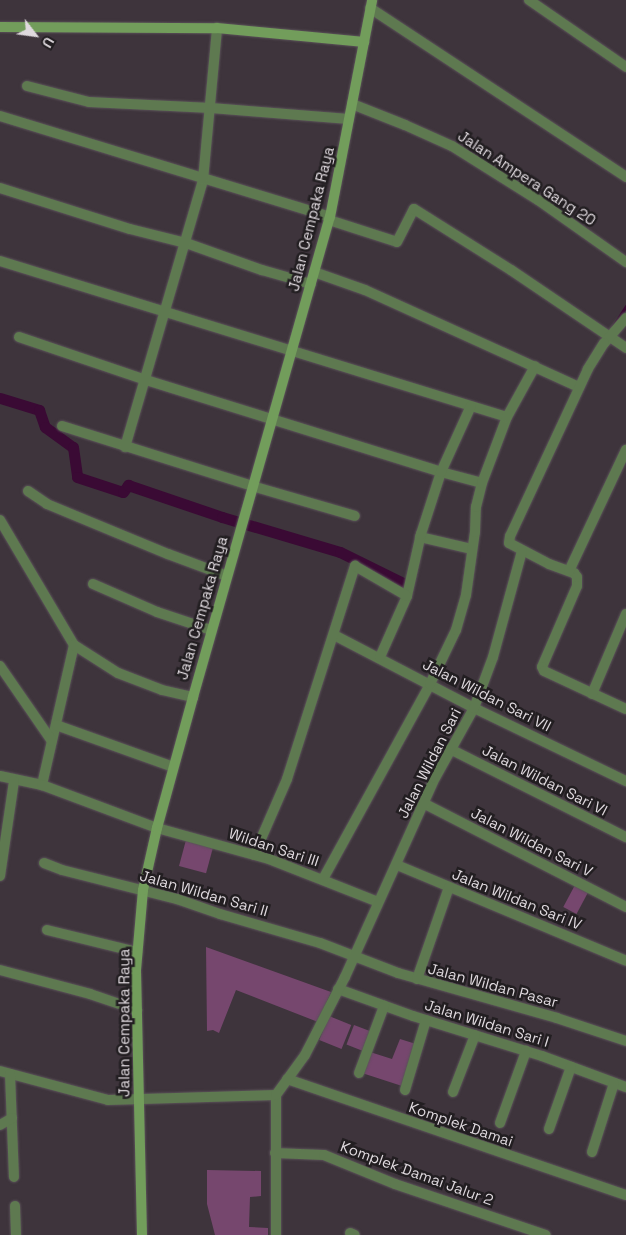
<!DOCTYPE html>
<html>
<head>
<meta charset="utf-8">
<style>
  body { margin:0 }
  #map { position:relative; width:626px; height:1235px; overflow:hidden; background:#3e343c; font-family:"Space Grotesk",sans-serif }
  div>[style] { position:absolute }
  [style*='--x'] { left:calc(var(--x)*1px); top:calc(var(--y)*1px); width:calc(var(--w)*1px); rotate:calc(var(--a)*1deg) }
  .green>* { inset:0; background:#76476e; transform-origin:0 0 }
  .stream>* { height:3px; margin:-1.5px; padding:0 1.5px; transform-origin:1.5px; border-radius:1.5px; background:#3a0a34 }
  .canal>* { height:11px; margin:-5.5px; padding:0 5.5px; transform-origin:5.5px; border-radius:5.5px; background:#3a0a34 }
  .roads { filter:drop-shadow(0 0 1px #5b5259) drop-shadow(0 0 1px #5b5259) }
  .street>* { height:10px; margin:-5px; padding:0 5px; transform-origin:5px; border-radius:5px; background:#5e7950 }
  .secondary>* { height:10px; margin:-5px; padding:0 5px; transform-origin:5px; border-radius:5px; background:#729d5b }
  span { translate:-50% -50%; white-space:nowrap; text-align:center; line-height:1.15; -webkit-text-stroke:5px #221e21; paint-order:stroke }
  .street-label { font-size:15px; color:#dfd9de }
  .north { position:absolute; left:10px; top:10px; width:50px; height:50px; -webkit-text-stroke:4px #221e21; paint-order:stroke; rotate:120deg; font-size:14px; font-weight:700; line-height:20px; text-align:center; color:#dfd9de }
  .north::after { content:''; display:block; margin:auto; width:18px; height:22px; background:#dfd9de; clip-path:polygon(50% 0,100% 100%,50% 72%,0 100%) }
</style>
</head>
<body>
<div id="map">
  <div class="green">
    <i style="left:186px;top:840px;width:28px;height:27px;rotate:15deg"></i>
    <i style="left:575px;top:885px;width:15px;height:25px;rotate:28deg"></i>
    <i style="clip-path:polygon(206px 947px,331px 992px,318px 1022px,236px 990px,219px 1033px,213px 1030px,207px 1031px)"></i>
    <i style="left:329px;top:1016px;width:24px;height:26px;rotate:22deg"></i>
    <i style="left:354px;top:1025px;width:19px;height:21px;rotate:21deg"></i>
    <i style="clip-path:polygon(400px 1039px,416px 1044px,402px 1086px,362px 1073px,370px 1052px,392px 1059px)"></i>
    <i style="clip-path:polygon(207px 1170px,261px 1171px,261px 1196px,250px 1197px,249px 1227px,268px 1228px,268px 1235px,215px 1235px,207px 1204px)"></i>
  </div>
  <div class="stream">
    <i style="--x:613;--y:326;--w:24;--a:-57"></i>
  </div>
  <div class="canal">
    <i style="--x:0;--y:398;--w:41;--a:17.1"></i>
    <i style="--x:39;--y:410;--w:18;--a:71"></i>
    <i style="--x:45;--y:427;--w:34;--a:36"></i>
    <i style="--x:73;--y:447;--w:30;--a:82"></i>
    <i style="--x:77;--y:477;--w:48;--a:18.1"></i>
    <i style="--x:123;--y:492;--w:9;--a:-54"></i>
    <i style="--x:128;--y:485;--w:99;--a:18.8"></i>
    <i style="--x:222;--y:517;--w:123;--a:16.5"></i>
    <i style="--x:340;--y:552;--w:70;--a:26.2"></i>
  </div>
  <div class="roads">
    <div class="street">
      <i style="--x:529;--y:0;--w:118;--a:34.6"></i>
      <i style="--x:370;--y:8;--w:307;--a:33.4"></i>
      <i style="--x:27;--y:86;--w:64;--a:14.5"></i>
      <i style="--x:89;--y:102;--w:122;--a:2.8"></i>
      <i style="--x:211;--y:108;--w:138;--a:4.6"></i>
      <i style="--x:352;--y:104;--w:57;--a:21.6"></i>
      <i style="--x:405;--y:125;--w:51;--a:24.1"></i>
      <i style="--x:452;--y:146;--w:102;--a:32.1"></i>
      <i style="--x:538;--y:200;--w:108;--a:35.2"></i>
      <i style="--x:0;--y:116;--w:345;--a:17"></i>
      <i style="--x:0;--y:188;--w:136;--a:17.5"></i>
      <i style="--x:130;--y:229;--w:58;--a:14"></i>
      <i style="--x:186;--y:243;--w:81;--a:19.6"></i>
      <i style="--x:262;--y:270;--w:51;--a:15.9"></i>
      <i style="--x:329;--y:220;--w:71;--a:17.9"></i>
      <i style="--x:397;--y:242;--w:37;--a:-63"></i>
      <i style="--x:414;--y:209;--w:115;--a:32.2"></i>
      <i style="--x:511;--y:270;--w:139;--a:34.1"></i>
      <i style="--x:0;--y:261;--w:530;--a:17.1"></i>
      <i style="--x:314;--y:272;--w:54;--a:19.4"></i>
      <i style="--x:365;--y:290;--w:235;--a:24.4"></i>
      <i style="--x:626;--y:318;--w:33;--a:131"></i>
      <i style="--x:604;--y:343;--w:31;--a:122"></i>
      <i style="--x:588;--y:369;--w:184;--a:115"></i>
      <i style="--x:510;--y:536;--w:7;--a:98"></i>
      <i style="--x:509;--y:543;--w:45;--a:27.7"></i>
      <i style="--x:549;--y:564;--w:27;--a:20"></i>
      <i style="--x:574;--y:573;--w:5;--a:53"></i>
      <i style="--x:577;--y:577;--w:9;--a:90"></i>
      <i style="--x:577;--y:586;--w:88;--a:113.4"></i>
      <i style="--x:542;--y:667;--w:4;--a:63"></i>
      <i style="--x:544;--y:671;--w:90;--a:24.9"></i>
      <i style="--x:19;--y:337;--w:134;--a:18.7"></i>
      <i style="--x:146;--y:380;--w:309;--a:17.3"></i>
      <i style="--x:441;--y:472;--w:42;--a:15"></i>
      <i style="--x:62;--y:426;--w:199;--a:17.5"></i>
      <i style="--x:252;--y:486;--w:107;--a:16.2"></i>
      <i style="--x:125;--y:447;--w:278;--a:-73.7"></i>
      <i style="--x:203;--y:180;--w:153;--a:-84.7"></i>
      <i style="--x:28;--y:491;--w:23;--a:34"></i>
      <i style="--x:47;--y:504;--w:131;--a:22.5"></i>
      <i style="--x:168;--y:554;--w:63;--a:20.4"></i>
      <i style="--x:0;--y:520;--w:145;--a:59.4"></i>
      <i style="--x:74;--y:645;--w:144;--a:102.9"></i>
      <i style="--x:420;--y:537;--w:53;--a:13"></i>
      <i style="--x:569;--y:571;--w:134;--a:-64.8"></i>
      <i style="--x:93;--y:584;--w:70;--a:23.6"></i>
      <i style="--x:157;--y:612;--w:57;--a:18.4"></i>
      <i style="--x:334;--y:635;--w:158;--a:27.5"></i>
      <i style="--x:474;--y:708;--w:169;--a:25.7"></i>
      <i style="--x:74;--y:645;--w:52;--a:32.5"></i>
      <i style="--x:118;--y:673;--w:47;--a:21.1"></i>
      <i style="--x:162;--y:690;--w:32;--a:13"></i>
      <i style="--x:380;--y:657;--w:67;--a:-66.1"></i>
      <i style="--x:407;--y:596;--w:64;--a:-77.3"></i>
      <i style="--x:421;--y:534;--w:65;--a:-72.1"></i>
      <i style="--x:441;--y:472;--w:72;--a:-65.6"></i>
      <i style="--x:0;--y:666;--w:91;--a:55.3"></i>
      <i style="--x:592;--y:694;--w:87;--a:-67"></i>
      <i style="--x:56;--y:725;--w:124;--a:19.7"></i>
      <i style="--x:450;--y:749;--w:197;--a:26.6"></i>
      <i style="--x:0;--y:776;--w:43;--a:12.1"></i>
      <i style="--x:42;--y:785;--w:123;--a:20.5"></i>
      <i style="--x:157;--y:828;--w:116;--a:15.5"></i>
      <i style="--x:269;--y:859;--w:117;--a:21.5"></i>
      <i style="--x:425;--y:804;--w:226;--a:27.1"></i>
      <i style="--x:254;--y:855;--w:83;--a:-66.5"></i>
      <i style="--x:287;--y:779;--w:224;--a:-72.3"></i>
      <i style="--x:355;--y:566;--w:60;--a:30"></i>
      <i style="--x:44;--y:863;--w:19;--a:21"></i>
      <i style="--x:62;--y:870;--w:119;--a:14.2"></i>
      <i style="--x:177;--y:899;--w:46;--a:19.2"></i>
      <i style="--x:220;--y:914;--w:104;--a:16.2"></i>
      <i style="--x:320;--y:943;--w:84;--a:21"></i>
      <i style="--x:398;--y:973;--w:165;--a:15.8"></i>
      <i style="--x:557;--y:1018;--w:73;--a:18.4"></i>
      <i style="--x:397;--y:865;--w:248;--a:22.7"></i>
      <i style="--x:0;--y:876;--w:96;--a:-81.6"></i>
      <i style="--x:323;--y:879;--w:222;--a:-61.2"></i>
      <i style="--x:430;--y:684;--w:60;--a:-64.3"></i>
      <i style="--x:456;--y:630;--w:36;--a:-74"></i>
      <i style="--x:466;--y:595;--w:64;--a:-81.9"></i>
      <i style="--x:475;--y:532;--w:25;--a:-88"></i>
      <i style="--x:476;--y:507;--w:25;--a:-76"></i>
      <i style="--x:482;--y:483;--w:71;--a:-69.3"></i>
      <i style="--x:507;--y:417;--w:58;--a:-61.2"></i>
      <i style="--x:47;--y:930;--w:93;--a:13.7"></i>
      <i style="--x:0;--y:970;--w:93;--a:14.9"></i>
      <i style="--x:90;--y:994;--w:50;--a:18.8"></i>
      <i style="--x:417;--y:979;--w:97;--a:-70.8"></i>
      <i style="--x:338;--y:989;--w:80;--a:19.8"></i>
      <i style="--x:413;--y:1016;--w:135;--a:17.2"></i>
      <i style="--x:542;--y:1056;--w:90;--a:20.3"></i>
      <i style="--x:0;--y:1071;--w:112;--a:15"></i>
      <i style="--x:108;--y:1100;--w:168;--a:-1.7"></i>
      <i style="--x:359;--y:1073;--w:72;--a:-69.5"></i>
      <i style="--x:10;--y:1074;--w:103;--a:87.8"></i>
      <i style="--x:287;--y:1079;--w:358;--a:18.9"></i>
      <i style="--x:405;--y:1090;--w:73;--a:-73.3"></i>
      <i style="--x:453;--y:1092;--w:61;--a:-68.9"></i>
      <i style="--x:500;--y:1123;--w:77;--a:-70.1"></i>
      <i style="--x:0;--y:1125;--w:14;--a:-30"></i>
      <i style="--x:549;--y:1129;--w:66;--a:-70.5"></i>
      <i style="--x:592;--y:1152;--w:72;--a:-72.3"></i>
      <i style="--x:275;--y:1153;--w:49;--a:2.3"></i>
      <i style="--x:324;--y:1155;--w:77;--a:22.2"></i>
      <i style="--x:395;--y:1184;--w:159;--a:18.7"></i>
      <i style="--x:15;--y:1206;--w:29;--a:88"></i>
      <i style="--x:350;--y:1233;--w:5;--a:22"></i>
      <i style="--x:276;--y:1235;--w:140;--a:-90"></i>
      <i style="--x:276;--y:1095;--w:49;--a:-54.1"></i>
      <i style="--x:305;--y:1055;--w:88;--a:-62.9"></i>
      <i style="--x:345;--y:977;--w:218;--a:-65.7"></i>
      <i style="--x:435;--y:778;--w:80;--a:-60.9"></i>
      <i style="--x:474;--y:708;--w:54;--a:-69.6"></i>
      <i style="--x:493;--y:657;--w:110;--a:-74.7"></i>
    </div>
    <div class="secondary">
      <i style="--x:0;--y:27;--w:217;--a:0.3"></i>
      <i style="--x:217;--y:28;--w:148;--a:5.4"></i>
      <i style="--x:142;--y:1235;--w:265;--a:-91.3"></i>
      <i style="--x:136;--y:970;--w:80;--a:-85"></i>
      <i style="--x:143;--y:890;--w:64;--a:-77.3"></i>
      <i style="--x:157;--y:828;--w:136;--a:-74.6"></i>
      <i style="--x:193;--y:697;--w:499;--a:-74.1"></i>
      <i style="--x:330;--y:217;--w:221;--a:-79"></i>
    </div>
  </div>
  <div class="street-label">
    <span style="left:527px;top:178px;rotate:33deg">Jalan Ampera Gang 20</span>
    <span style="left:311px;top:219px;rotate:-76deg">Jalan Cempaka Raya</span>
    <span style="left:202px;top:608px;rotate:-74deg">Jalan Cempaka Raya</span>
    <span style="left:487px;top:695px;rotate:27deg">Jalan Wildan Sari VII</span>
    <span style="left:429px;top:763px;rotate:-63deg">Jalan Wildan Sari</span>
    <span style="left:545px;top:780px;rotate:27deg">Jalan Wildan Sari VI</span>
    <span style="left:532px;top:842px;rotate:27deg">Jalan Wildan Sari V</span>
    <span style="left:274px;top:847px;rotate:18deg">Wildan Sari III</span>
    <span style="left:204px;top:893px;rotate:16deg">Jalan Wildan Sari II</span>
    <span style="left:517px;top:899px;rotate:22deg">Jalan Wildan Sari IV</span>
    <span style="left:493px;top:985px;rotate:15deg">Jalan Wildan Pasar</span>
    <span style="left:124px;top:1023px;rotate:-90deg">Jalan Cempaka Raya</span>
    <span style="left:487px;top:1023px;rotate:17deg">Jalan Wildan Sari I</span>
    <span style="left:461px;top:1124px;rotate:19deg">Komplek Damai</span>
    <span style="left:417px;top:1173px;rotate:20deg">Komplek Damai Jalur 2</span>
  </div>
  <div class="north">U</div>
</div>
</body>
</html>
